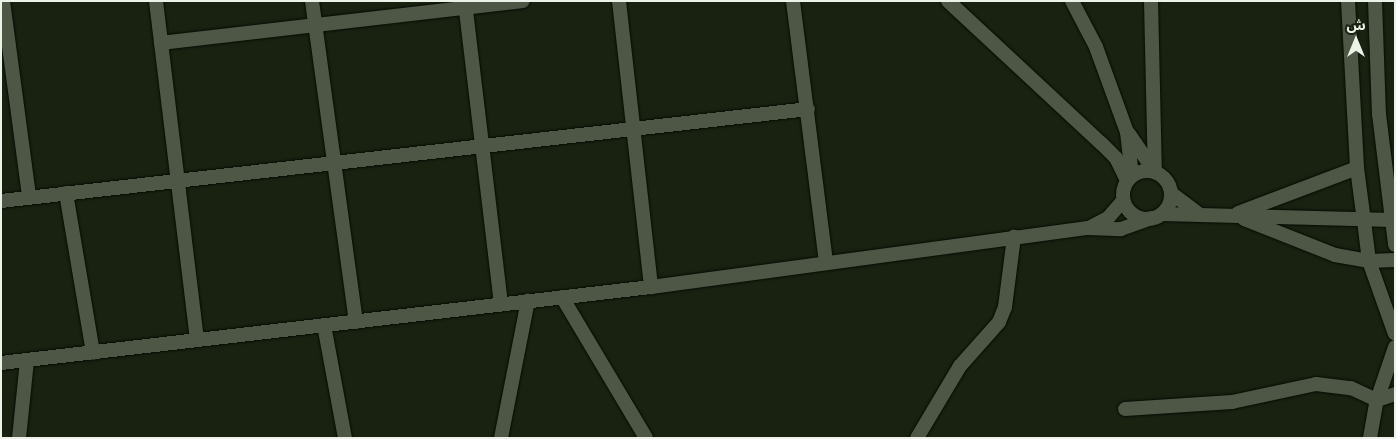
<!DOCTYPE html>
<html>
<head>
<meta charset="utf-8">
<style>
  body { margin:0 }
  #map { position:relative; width:1396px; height:439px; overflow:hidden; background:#192111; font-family:Arial,"Noto Sans Arabic",sans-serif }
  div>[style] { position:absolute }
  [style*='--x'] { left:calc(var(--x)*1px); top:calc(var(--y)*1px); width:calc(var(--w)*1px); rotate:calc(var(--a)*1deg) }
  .roads { filter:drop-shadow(0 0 1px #050a01) drop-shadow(0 0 1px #050a01) }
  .minor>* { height:14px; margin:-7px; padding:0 7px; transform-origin:7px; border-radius:7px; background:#4e5745 }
  .tertiary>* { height:14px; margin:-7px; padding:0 7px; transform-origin:7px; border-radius:7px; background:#4e5745 }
  .secondary>* { height:14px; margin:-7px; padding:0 7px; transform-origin:7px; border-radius:7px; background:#4e5745 }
  .secondary>.ring { margin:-7px; padding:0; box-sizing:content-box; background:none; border:14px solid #4e5745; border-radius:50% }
  span { translate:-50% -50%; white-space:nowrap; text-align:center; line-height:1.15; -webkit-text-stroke:4.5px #192111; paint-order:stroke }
  .frame { position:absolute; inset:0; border:2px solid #ecf2e7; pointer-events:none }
  .north { position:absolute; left:1331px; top:15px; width:50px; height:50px; -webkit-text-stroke:4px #192111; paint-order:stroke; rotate:0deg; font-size:14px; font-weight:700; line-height:20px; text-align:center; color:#ecf2e7 }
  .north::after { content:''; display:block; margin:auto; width:18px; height:22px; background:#ecf2e7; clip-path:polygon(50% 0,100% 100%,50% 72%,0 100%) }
</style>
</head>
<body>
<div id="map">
  <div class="roads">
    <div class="minor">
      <i style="--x:3;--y:1;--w:198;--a:82.4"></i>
      <i style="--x:156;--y:1;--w:341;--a:83.1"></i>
      <i style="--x:312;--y:1;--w:324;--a:82.2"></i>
      <i style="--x:619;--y:1;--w:288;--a:83.6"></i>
      <i style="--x:793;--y:1;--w:264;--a:82.8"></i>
      <i style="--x:1151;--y:1;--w:171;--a:88.7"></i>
      <i style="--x:465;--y:2;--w:304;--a:83.2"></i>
      <i style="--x:161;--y:43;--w:364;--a:-6.6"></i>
      <i style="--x:66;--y:193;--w:162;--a:80.4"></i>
      <i style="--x:1;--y:201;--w:812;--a:-6.5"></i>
      <i style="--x:562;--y:297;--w:164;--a:59.2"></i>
      <i style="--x:324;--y:325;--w:115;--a:79.5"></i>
      <i style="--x:1377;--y:400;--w:19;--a:-18"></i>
      <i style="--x:1125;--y:409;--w:107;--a:-3.7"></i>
      <i style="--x:1232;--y:402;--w:86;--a:-12.1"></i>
      <i style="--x:1316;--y:384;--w:35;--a:7"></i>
      <i style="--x:1351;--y:388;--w:29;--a:25"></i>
      <i style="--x:19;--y:438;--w:77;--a:-84.1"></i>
      <i style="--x:501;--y:438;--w:140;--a:-78.9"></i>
      <i style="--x:917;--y:438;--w:84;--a:-59.2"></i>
      <i style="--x:960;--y:366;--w:59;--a:-48.4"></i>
      <i style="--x:999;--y:322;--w:16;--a:-68"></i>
      <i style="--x:1005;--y:307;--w:71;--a:-82.7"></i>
      <i style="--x:1370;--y:438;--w:39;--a:-80"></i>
      <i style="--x:1377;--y:400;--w:56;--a:-71.2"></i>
    </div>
    <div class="tertiary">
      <i style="--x:948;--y:1;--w:209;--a:42.9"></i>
      <i style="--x:1101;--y:143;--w:21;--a:45"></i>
      <i style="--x:1116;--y:158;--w:25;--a:64"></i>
      <i style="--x:1089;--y:228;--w:21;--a:-28"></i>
      <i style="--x:1108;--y:218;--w:23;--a:-49"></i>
      <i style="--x:1;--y:363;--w:654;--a:-6.67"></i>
      <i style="--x:651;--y:287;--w:441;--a:-7.7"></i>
      <i style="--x:1088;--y:228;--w:33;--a:2"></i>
      <i style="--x:1121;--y:229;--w:32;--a:-20"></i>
    </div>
    <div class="secondary">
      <i style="--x:1072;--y:1;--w:52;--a:62.4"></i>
      <i style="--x:1096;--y:47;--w:90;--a:70"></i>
      <i style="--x:1127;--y:132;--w:44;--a:83.5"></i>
      <i style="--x:1348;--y:1;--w:167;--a:86.9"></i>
      <i style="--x:1357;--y:168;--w:53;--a:82.5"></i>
      <i style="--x:1364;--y:221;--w:40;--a:82.9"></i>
      <i style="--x:1369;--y:261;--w:77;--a:70.4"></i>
      <i style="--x:1375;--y:1;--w:113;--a:88"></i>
      <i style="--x:1379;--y:114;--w:132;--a:83"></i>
      <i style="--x:1129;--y:134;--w:46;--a:55.6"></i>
      <i class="ring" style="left:1123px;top:171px;width:34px;height:34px"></i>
      <i style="--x:1171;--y:193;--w:35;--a:37"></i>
      <i style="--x:1238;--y:213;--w:127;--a:-20.7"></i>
      <i style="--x:1162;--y:214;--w:230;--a:1.5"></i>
      <i style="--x:1244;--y:219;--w:98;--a:21.6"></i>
      <i style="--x:1335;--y:255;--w:35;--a:10"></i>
      <i style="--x:1369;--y:261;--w:26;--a:-2"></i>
    </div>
  </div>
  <div class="frame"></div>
  <div class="north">ش</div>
</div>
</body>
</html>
